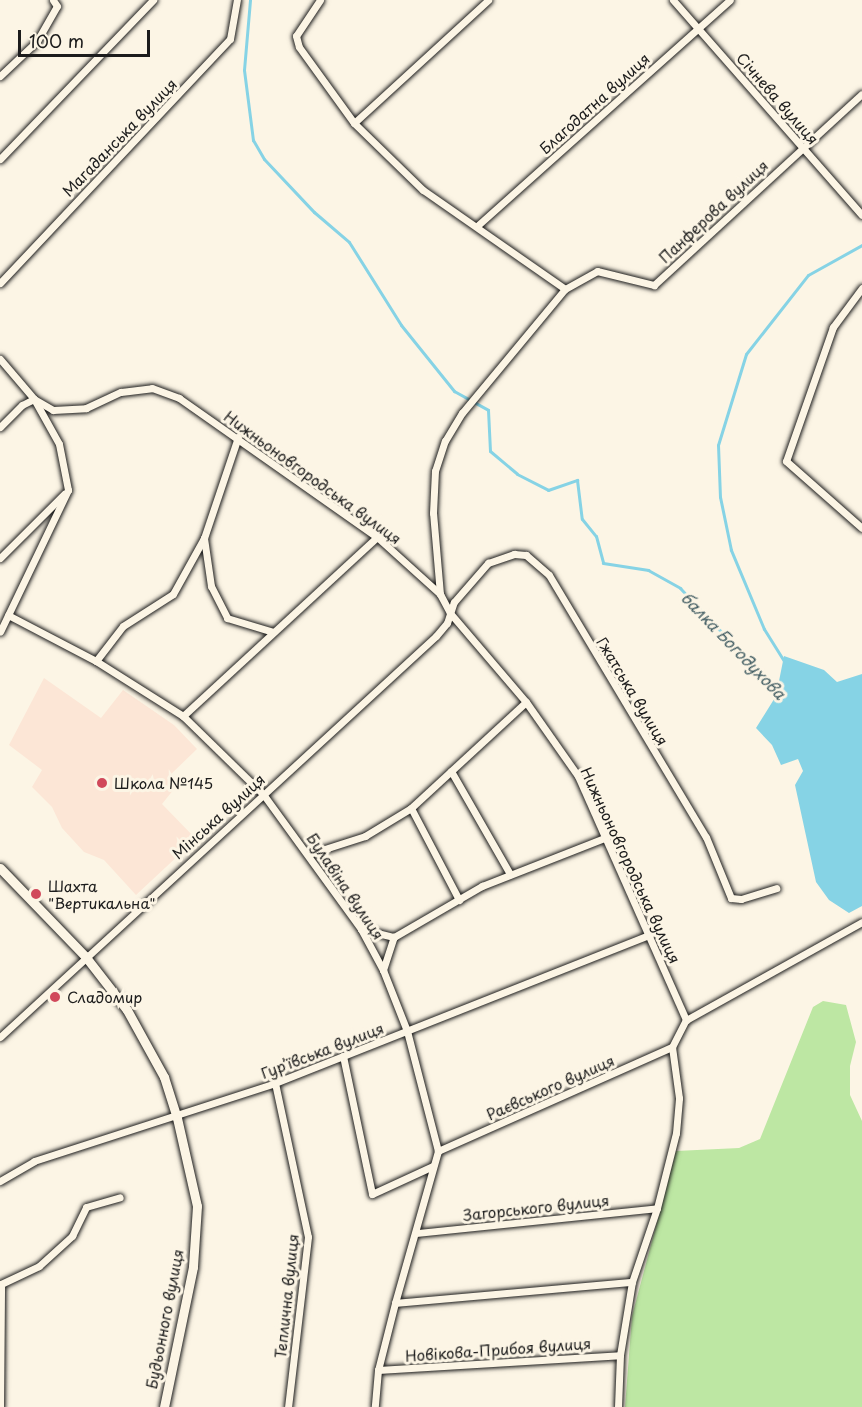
<!DOCTYPE html>
<html>
<head>
<meta charset="utf-8">
<style>
  body { margin:0 }
  #map { position:relative; width:862px; height:1407px; overflow:hidden; background:#fcf5e5; font-family:"Playpen Sans",sans-serif }
  div>[style] { position:absolute }
  [style*='--x'] { left:calc(var(--x)*1px); top:calc(var(--y)*1px); width:calc(var(--w)*1px); rotate:calc(var(--a)*1deg) }
  .built>* { inset:0; background:#fce6d6 }
  .green>* { inset:0; background:#bde7a3 }
  .water>* { inset:0; background:#86d3e5 }
  .stream>* { height:3px; margin:-1.5px; padding:0 1.5px; transform-origin:1.5px; border-radius:1.5px; background:#86d3e5 }
  .roads { filter:drop-shadow(0 0 2px #1c1c1c) drop-shadow(0 0 2px #1c1c1c) }
  .street>* { height:7px; margin:-3.5px; padding:0 3.5px; transform-origin:3.5px; border-radius:3.5px; background:#fcf5e5 }
  .secondary>* { height:9px; margin:-4.5px; padding:0 4.5px; transform-origin:4.5px; border-radius:4.5px; background:#fcf5e5 }
  .dots>* { width:16px; height:16px; translate:-50% -50%; box-sizing:border-box; border:3px solid #fcf5e5; border-radius:50% }
  span { translate:-50% -50%; white-space:nowrap; text-align:center; line-height:1.15; -webkit-text-stroke:6px #fcf5e5; paint-order:stroke }
  .street-label { font-size:15px; color:#1c1c1c }
  .poi-label { font-size:15px; color:#1c1c1c }
  .left { translate:0 -50%; text-align:left }
  .water-label { font-size:16px; color:#415c62; font-style:italic }
  .scale { position:absolute; left:18px; top:30px; width:132px; height:27px; box-sizing:border-box; border:3px solid #1c1c1c; border-top:0; padding-left:8px; font-size:18px; line-height:21px; white-space:nowrap; color:#1c1c1c; -webkit-text-stroke:4px #fcf5e5; paint-order:stroke }
</style>
</head>
<body>
<div id="map">
  <div class="built">
    <i style="clip-path:polygon(44px 678px,101px 718px,123px 690px,174px 725px,197px 749px,167px 778px,174px 789px,162px 804px,196px 839px,136px 895px,104px 860px,84px 852px,62px 828px,52px 807px,32px 787px,42px 770px,9px 745px)"></i>
  </div>
  <div class="green">
    <i style="clip-path:polygon(823px 1001px,846px 1005px,856px 1042px,850px 1066px,850px 1095px,862px 1121px,862px 1407px,625px 1407px,632px 1316px,676px 1151px,739px 1148px,760px 1139px,813px 1007px)"></i>
  </div>
  <div class="water">
    <i style="clip-path:polygon(784px 656px,824px 670px,837px 682px,862px 674px,862px 906px,849px 913px,829px 900px,816px 882px,795px 785px,803px 771px,798px 759px,781px 765px,772px 745px,756px 728px,776px 696px)"></i>
  </div>
  <div class="stream">
    <i style="--x:250;--y:0;--w:70;--a:94.9"></i>
    <i style="--x:244;--y:70;--w:71;--a:82.7"></i>
    <i style="--x:253;--y:140;--w:22;--a:60"></i>
    <i style="--x:264;--y:159;--w:73;--a:46.7"></i>
    <i style="--x:314;--y:212;--w:46;--a:40.6"></i>
    <i style="--x:349;--y:242;--w:98;--a:57.9"></i>
    <i style="--x:401;--y:325;--w:85;--a:51.2"></i>
    <i style="--x:454;--y:391;--w:39;--a:29"></i>
    <i style="--x:488;--y:410;--w:41;--a:87.2"></i>
    <i style="--x:490;--y:451;--w:35;--a:40"></i>
    <i style="--x:517;--y:474;--w:35;--a:27"></i>
    <i style="--x:548;--y:490;--w:31;--a:-19"></i>
    <i style="--x:577;--y:480;--w:39;--a:83"></i>
    <i style="--x:582;--y:519;--w:22;--a:51"></i>
    <i style="--x:596;--y:536;--w:28;--a:75"></i>
    <i style="--x:603;--y:563;--w:46;--a:8.8"></i>
    <i style="--x:648;--y:570;--w:37;--a:29"></i>
    <i style="--x:680;--y:588;--w:144;--a:46.7"></i>
    <i style="--x:784;--y:661;--w:38;--a:-122"></i>
    <i style="--x:764;--y:629;--w:86;--a:-112.7"></i>
    <i style="--x:731;--y:550;--w:54;--a:-101.7"></i>
    <i style="--x:720;--y:497;--w:52;--a:-92.2"></i>
    <i style="--x:718;--y:445;--w:95;--a:-72.9"></i>
    <i style="--x:746;--y:354;--w:100;--a:-51.9"></i>
    <i style="--x:808;--y:275;--w:62;--a:-29.1"></i>
  </div>
  <div class="roads">
    <div class="street">
      <i style="--x:320;--y:0;--w:43;--a:123.7"></i>
      <i style="--x:296;--y:36;--w:11;--a:75"></i>
      <i style="--x:299;--y:47;--w:94;--a:54.1"></i>
      <i style="--x:354;--y:123;--w:96;--a:44.2"></i>
      <i style="--x:423;--y:190;--w:173;--a:34.9"></i>
      <i style="--x:673;--y:0;--w:286;--a:48.7"></i>
      <i style="--x:0;--y:76;--w:51;--a:-43.4"></i>
      <i style="--x:37;--y:41;--w:40;--a:-60.3"></i>
      <i style="--x:57;--y:6;--w:7;--a:-124"></i>
      <i style="--x:354;--y:123;--w:182;--a:-42.5"></i>
      <i style="--x:0;--y:159;--w:221;--a:-46.1"></i>
      <i style="--x:477;--y:226;--w:339;--a:-41.8"></i>
      <i style="--x:0;--y:283;--w:335;--a:-46.7"></i>
      <i style="--x:230;--y:39;--w:40;--a:-80"></i>
      <i style="--x:862;--y:288;--w:49;--a:126.6"></i>
      <i style="--x:833;--y:327;--w:142;--a:109.3"></i>
      <i style="--x:786;--y:461;--w:101;--a:41.4"></i>
      <i style="--x:0;--y:359;--w:52;--a:49.6"></i>
      <i style="--x:34;--y:399;--w:51;--a:60.9"></i>
      <i style="--x:59;--y:444;--w:47;--a:78.9"></i>
      <i style="--x:68;--y:490;--w:157;--a:115.6"></i>
      <i style="--x:34;--y:399;--w:22;--a:30"></i>
      <i style="--x:53;--y:410;--w:33;--a:-3"></i>
      <i style="--x:86;--y:408;--w:38;--a:-25"></i>
      <i style="--x:121;--y:392;--w:31;--a:-7"></i>
      <i style="--x:152;--y:388;--w:29;--a:20"></i>
      <i style="--x:179;--y:398;--w:242;--a:35.1"></i>
      <i style="--x:377;--y:537;--w:85;--a:42.1"></i>
      <i style="--x:440;--y:594;--w:21;--a:62"></i>
      <i style="--x:450;--y:613;--w:117;--a:49.5"></i>
      <i style="--x:526;--y:702;--w:90;--a:54.9"></i>
      <i style="--x:578;--y:776;--w:267;--a:66.1"></i>
      <i style="--x:0;--y:427;--w:31;--a:-45"></i>
      <i style="--x:22;--y:405;--w:13;--a:-27"></i>
      <i style="--x:204;--y:538;--w:49;--a:81.7"></i>
      <i style="--x:211;--y:586;--w:36;--a:63"></i>
      <i style="--x:227;--y:618;--w:48;--a:16.9"></i>
      <i style="--x:0;--y:558;--w:91;--a:-45"></i>
      <i style="--x:440;--y:594;--w:81;--a:-94.9"></i>
      <i style="--x:433;--y:513;--w:42;--a:-87.3"></i>
      <i style="--x:435;--y:471;--w:32;--a:-72"></i>
      <i style="--x:445;--y:441;--w:33;--a:-59"></i>
      <i style="--x:462;--y:413;--w:161;--a:-50.3"></i>
      <i style="--x:565;--y:289;--w:37;--a:-29"></i>
      <i style="--x:597;--y:271;--w:59;--a:13.8"></i>
      <i style="--x:654;--y:285;--w:282;--a:-42.6"></i>
      <i style="--x:8;--y:615;--w:99;--a:27.6"></i>
      <i style="--x:96;--y:661;--w:103;--a:32.3"></i>
      <i style="--x:183;--y:716;--w:112;--a:44.3"></i>
      <i style="--x:263;--y:794;--w:167;--a:54"></i>
      <i style="--x:361;--y:929;--w:47;--a:61.8"></i>
      <i style="--x:383;--y:970;--w:66;--a:68.5"></i>
      <i style="--x:407;--y:1031;--w:124;--a:75.5"></i>
      <i style="--x:438;--y:1151;--w:158;--a:105.8"></i>
      <i style="--x:395;--y:1303;--w:69;--a:104.2"></i>
      <i style="--x:378;--y:1370;--w:37;--a:95"></i>
      <i style="--x:96;--y:661;--w:44;--a:-52.4"></i>
      <i style="--x:123;--y:626;--w:59;--a:-32.6"></i>
      <i style="--x:173;--y:594;--w:64;--a:-61"></i>
      <i style="--x:204;--y:538;--w:107;--a:-71.4"></i>
      <i style="--x:183;--y:716;--w:264;--a:-42.7"></i>
      <i style="--x:451;--y:771;--w:119;--a:60.2"></i>
      <i style="--x:411;--y:808;--w:104;--a:62.4"></i>
      <i style="--x:309;--y:854;--w:59;--a:-17.8"></i>
      <i style="--x:365;--y:836;--w:54;--a:-31.3"></i>
      <i style="--x:411;--y:808;--w:156;--a:-42.7"></i>
      <i style="--x:361;--y:929;--w:34;--a:14"></i>
      <i style="--x:383;--y:970;--w:35;--a:-72"></i>
      <i style="--x:394;--y:937;--w:102;--a:-30.1"></i>
      <i style="--x:482;--y:886;--w:134;--a:-21.4"></i>
      <i style="--x:686;--y:1020;--w:201;--a:-29.1"></i>
      <i style="--x:0;--y:1037;--w:592;--a:-42.61"></i>
      <i style="--x:436;--y:636;--w:17;--a:-50"></i>
      <i style="--x:447;--y:623;--w:22;--a:-72"></i>
      <i style="--x:454;--y:602;--w:52;--a:-48.9"></i>
      <i style="--x:488;--y:563;--w:28;--a:-19"></i>
      <i style="--x:514;--y:554;--w:12;--a:5"></i>
      <i style="--x:526;--y:555;--w:30;--a:41"></i>
      <i style="--x:549;--y:575;--w:305;--a:59.1"></i>
      <i style="--x:706;--y:837;--w:66;--a:67.7"></i>
      <i style="--x:731;--y:898;--w:10;--a:6"></i>
      <i style="--x:741;--y:899;--w:37;--a:-17"></i>
      <i style="--x:343;--y:1056;--w:141;--a:78.1"></i>
      <i style="--x:372;--y:1194;--w:67;--a:-24.7"></i>
      <i style="--x:275;--y:1083;--w:157;--a:77.9"></i>
      <i style="--x:308;--y:1237;--w:171;--a:96.7"></i>
      <i style="--x:438;--y:1151;--w:256;--a:-24"></i>
      <i style="--x:0;--y:1181;--w:39;--a:-30"></i>
      <i style="--x:34;--y:1161;--w:253;--a:-17.9"></i>
      <i style="--x:275;--y:1083;--w:404;--a:-21.6"></i>
      <i style="--x:417;--y:1233;--w:241;--a:-5.9"></i>
      <i style="--x:395;--y:1303;--w:238;--a:-5.1"></i>
      <i style="--x:378;--y:1370;--w:242;--a:-3.5"></i>
      <i style="--x:0;--y:1407;--w:123;--a:-89.5"></i>
      <i style="--x:1;--y:1284;--w:42;--a:-25.3"></i>
      <i style="--x:39;--y:1266;--w:45;--a:-42.3"></i>
      <i style="--x:72;--y:1236;--w:32;--a:-64"></i>
      <i style="--x:86;--y:1207;--w:35;--a:-16"></i>
      <i style="--x:618;--y:1407;--w:52;--a:-87.8"></i>
      <i style="--x:620;--y:1355;--w:74;--a:-80.7"></i>
      <i style="--x:632;--y:1282;--w:78;--a:-71.3"></i>
      <i style="--x:657;--y:1208;--w:77;--a:-75.8"></i>
      <i style="--x:676;--y:1133;--w:35;--a:-85"></i>
      <i style="--x:679;--y:1098;--w:51;--a:-97.8"></i>
      <i style="--x:672;--y:1047;--w:30;--a:-63"></i>
    </div>
    <div class="secondary">
      <i style="--x:0;--y:868;--w:122;--a:46"></i>
      <i style="--x:85;--y:956;--w:68;--a:52.1"></i>
      <i style="--x:127;--y:1010;--w:77;--a:61.1"></i>
      <i style="--x:164;--y:1077;--w:43;--a:72.4"></i>
      <i style="--x:177;--y:1118;--w:90;--a:77.2"></i>
      <i style="--x:197;--y:1206;--w:61;--a:93.8"></i>
      <i style="--x:193;--y:1267;--w:143;--a:101.7"></i>
    </div>
  </div>
  <div class="dots">
    <i style="left:102px;top:783px;background:#d1495b"></i>
    <i style="left:36px;top:894px;background:#d1495b"></i>
    <i style="left:55px;top:997px;background:#d1495b"></i>
  </div>
  <div class="street-label">
    <span style="left:778px;top:98px;rotate:49deg">Січнева вулиця</span>
    <span style="left:594px;top:103px;rotate:-42deg">Благодатна вулиця</span>
    <span style="left:119px;top:137px;rotate:-46deg">Магаданська вулиця</span>
    <span style="left:713px;top:211px;rotate:-43deg">Панферова вулиця</span>
    <span style="left:313px;top:477px;rotate:36deg">Нижньоновгородська вулиця</span>
    <span style="left:633px;top:691px;rotate:59deg">Гжатська вулиця</span>
    <span style="left:218px;top:816px;rotate:-42deg">Мінська вулиця</span>
    <span style="left:631px;top:865px;rotate:65deg">Нижньоновгородська вулиця</span>
    <span style="left:346px;top:886px;rotate:56deg">Булавіна вулиця</span>
    <span style="left:322px;top:1050px;rotate:-21deg">Гур’ївська вулиця</span>
    <span style="left:550px;top:1087px;rotate:-24deg">Раєвського вулиця</span>
    <span style="left:536px;top:1207px;rotate:-6deg">Загорського вулиця</span>
    <span style="left:286px;top:1296px;rotate:-84deg">Теплична вулиця</span>
    <span style="left:164px;top:1319px;rotate:-79deg">Будьонного вулиця</span>
    <span style="left:498px;top:1349px;rotate:-4deg">Новікова-Прибоя вулиця</span>
  </div>
  <div class="poi-label">
    <span class="left" style="left:114px;top:783px">Школа №145</span>
    <span class="left" style="left:48px;top:894px">Шахта<br>"Вертикальна"</span>
    <span class="left" style="left:67px;top:997px">Сладомир</span>
  </div>
  <div class="water-label">
    <span style="left:734px;top:645px;rotate:46deg">балка Богодухова</span>
  </div>
  <div class="scale">100 m</div>
</div>
</body>
</html>
